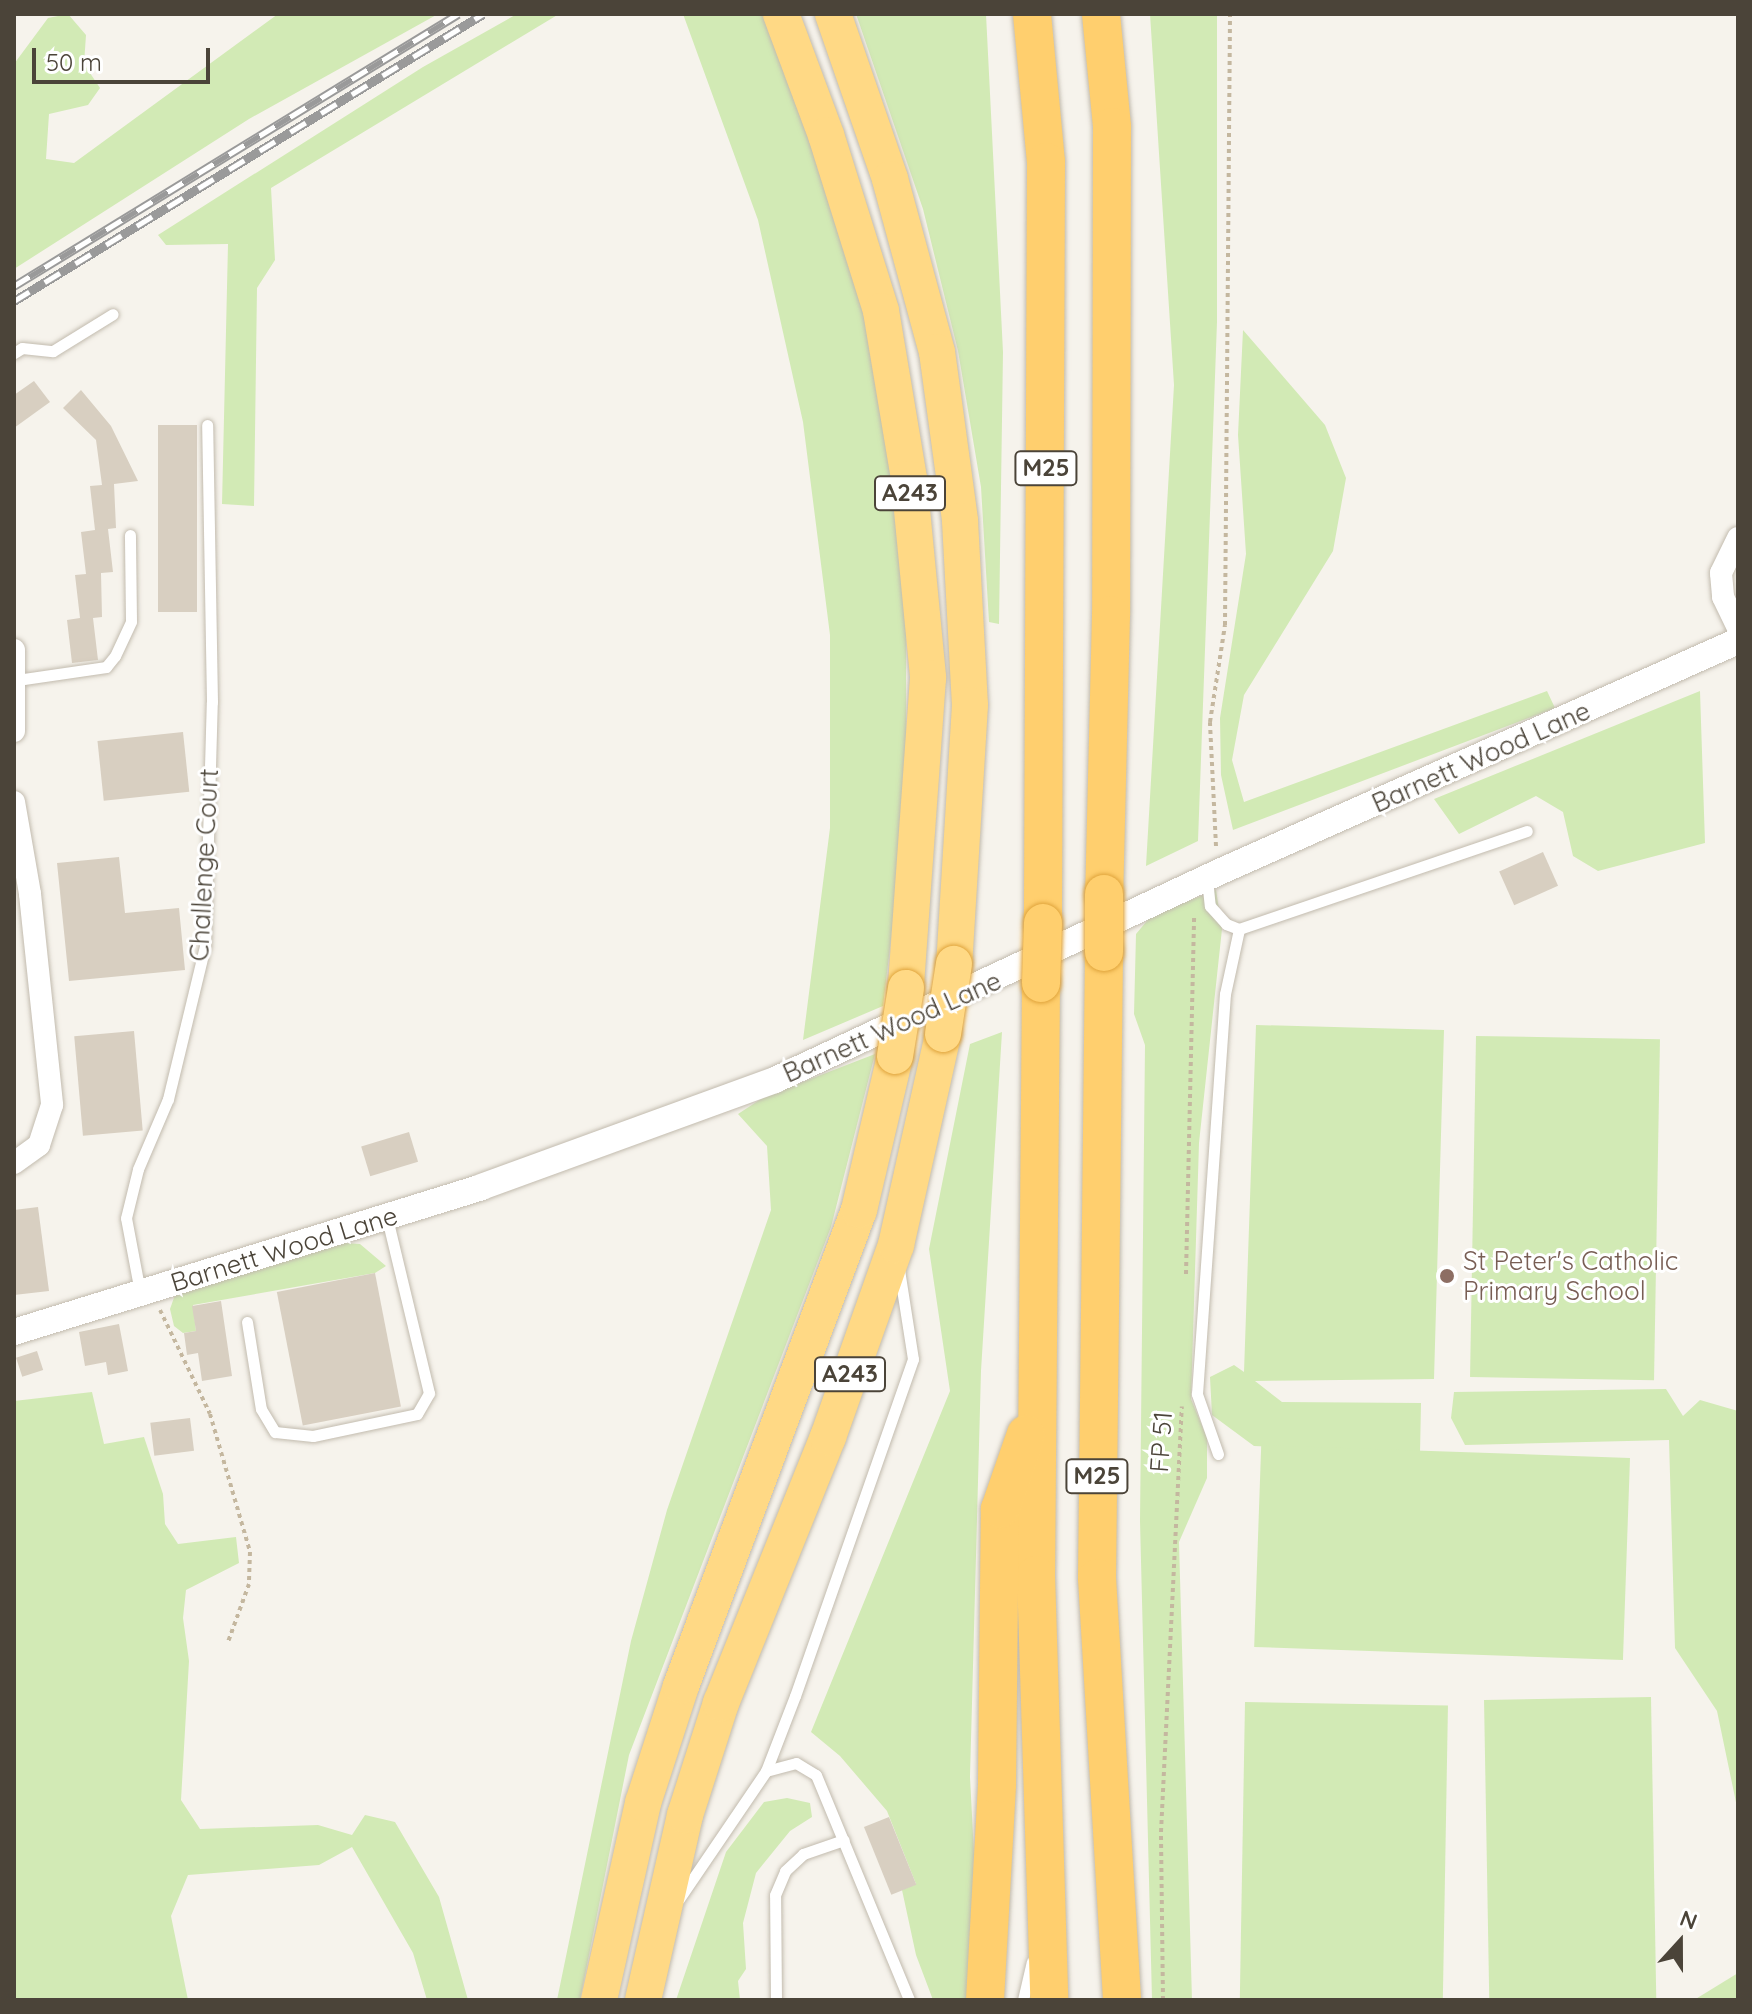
<!DOCTYPE html>
<html>
<head>
<meta charset="utf-8">
<style>
  body { margin:0 }
  #map { position:relative; width:1752px; height:2014px; overflow:hidden; background:#f6f3ec; font-family:Quicksand,sans-serif }
  div>[style] { position:absolute }
  [style*='--x'] { left:calc(var(--x)*1px); top:calc(var(--y)*1px); width:calc(var(--w)*1px); rotate:calc(var(--a)*1deg) }
  .green>* { inset:0; background:#d2eab5; transform-origin:0 0 }
  .building>* { inset:0; background:#d8cfc1; transform-origin:0 0 }
  .path>* { height:4px; margin-top:-2px; transform-origin:0; background:repeating-linear-gradient(90deg,#c4b79f 0 4px,transparent 0 8px) }
  .roads { filter:drop-shadow(0 0 2px #c2bbae) drop-shadow(0 0 2px #c2bbae) }
  .service>* { height:11px; margin:-5.5px; padding:0 5.5px; transform-origin:5.5px; border-radius:5.5px; background:#fff }
  .minor>* { height:22px; margin:-11px; padding:0 11px; transform-origin:11px; border-radius:11px; background:#fff }
  .tertiary>* { height:26px; margin:-13px; padding:0 13px; transform-origin:13px; border-radius:13px; background:#fff }
  .trunk>* { height:36px; margin:-18px; padding:0 18px; transform-origin:18px; border-radius:18px; background:#ffd985 }
  .motorway>* { height:38px; margin:-19px; padding:0 19px; transform-origin:19px; border-radius:19px; background:#ffcf6e }
  .rail>* { height:9px; margin-top:-4.5px; transform-origin:0; background:repeating-linear-gradient(90deg,#fff 0 18px,#9a9a9a 0 36px); box-sizing:border-box; border-block:2px solid #9a9a9a }
  .bridges { filter:drop-shadow(0 0 2px #e0a43c) drop-shadow(0 0 2px #e0a43c) }
  .trunk-bridge>* { height:36px; margin:-18px; padding:0 18px; transform-origin:18px; border-radius:18px; background:#ffd985 }
  .motorway-bridge>* { height:38px; margin:-19px; padding:0 19px; transform-origin:19px; border-radius:19px; background:#ffcf6e }
  .dots>* { width:22px; height:22px; translate:-50% -50%; box-sizing:border-box; border:4px solid #fff; border-radius:50% }
  span { translate:-50% -50%; white-space:nowrap; text-align:center; line-height:1.15; -webkit-text-stroke:6px #fff; paint-order:stroke }
  .shield-label span { padding:2px 6px; background:#fff; border:2px solid; border-radius:6px; -webkit-text-stroke-width:0 }
  .shield-label { font-size:24px; color:#4b4439; font-weight:700 }
  .street-label { font-size:26px; color:#4b4439 }
  .education-label { font-size:26px; color:#785e54 }
  .left { translate:0 -50%; text-align:left }
  .frame { position:absolute; inset:0; border:16px solid #4b4439; pointer-events:none }
  .north { position:absolute; left:1640px; top:1902px; width:80px; height:80px; -webkit-text-stroke:6px #fff; paint-order:stroke; rotate:21deg; font-size:22px; font-weight:700; line-height:32px; text-align:center; color:#4b4439 }
  .north::after { content:''; display:block; margin:auto; width:28px; height:36px; background:#4b4439; clip-path:polygon(50% 0,100% 100%,50% 72%,0 100%) }
  .scale { position:absolute; left:32px; top:48px; width:178px; height:36px; box-sizing:border-box; border:4px solid #4b4439; border-top:0; padding-left:10px; font-size:24px; line-height:28px; white-space:nowrap; color:#4b4439; -webkit-text-stroke:6px #fff; paint-order:stroke }
</style>
</head>
<body>
<div id="map">
  <div class="green">
    <i style="clip-path:polygon(68px 14px,86px 35px,84px 64px,100px 88px,88px 105px,49px 114px,46px 159px,74px 163px,278px 14px,438px 14px,249px 119px,14px 269px,14px 64px,48px 18px)"></i>
    <i style="clip-path:polygon(517px 14px,559px 14px,271px 188px,275px 260px,257px 288px,254px 506px,222px 504px,228px 244px,166px 245px,158px 235px,423px 67px)"></i>
    <i style="clip-path:polygon(683px 14px,770px 14px,879px 359px,906px 598px,906px 813px,883px 1006px,803px 1040px,830px 828px,830px 635px,803px 422px,758px 220px)"></i>
    <i style="clip-path:polygon(856px 14px,986px 14px,1003px 352px,999px 624px,989px 622px,981px 487px,958px 351px,923px 209px)"></i>
    <i style="clip-path:polygon(1150px 14px,1217px 14px,1217px 322px,1198px 841px,1146px 866px,1174px 385px)"></i>
    <i style="clip-path:polygon(1243px 330px,1325px 425px,1346px 478px,1333px 551px,1244px 695px,1232px 760px,1244px 802px,1547px 691px,1555px 708px,1233px 830px,1221px 775px,1220px 718px,1246px 554px,1238px 435px)"></i>
    <i style="clip-path:polygon(1700px 691px,1705px 843px,1598px 871px,1573px 856px,1563px 812px,1536px 796px,1459px 834px,1434px 799px)"></i>
    <i style="clip-path:polygon(1216px 890px,1222px 929px,1199px 1143px,1191px 1399px,1207px 1438px,1207px 1478px,1179px 1542px,1192px 2000px,1152px 2000px,1140px 1521px,1145px 1045px,1134px 1014px,1136px 934px,1151px 916px)"></i>
    <i style="clip-path:polygon(1256px 1025px,1444px 1030px,1434px 1379px,1255px 1381px,1282px 1402px,1421px 1403px,1420px 1454px,1254px 1446px,1212px 1415px,1210px 1377px,1234px 1365px,1244px 1372px)"></i>
    <i style="clip-path:polygon(1002px 1032px,981px 1371px,970px 1777px,974px 1854px,967px 2000px,933px 2000px,916px 1955px,902px 1890px,916px 1884px,887px 1811px,840px 1756px,811px 1732px,950px 1391px,929px 1249px,970px 1044px)"></i>
    <i style="left:1476px;top:1036px;width:184px;height:341px;rotate:1deg"></i>
    <i style="clip-path:polygon(875px 1054px,831px 1227px,629px 1755px,580px 2000px,557px 2000px,631px 1641px,667px 1510px,771px 1210px,767px 1146px,738px 1114px,764px 1097px)"></i>
    <i style="clip-path:polygon(332px 1242px,360px 1244px,386px 1266px,375px 1273px,193px 1305px,196px 1331px,183px 1333px,174px 1326px,170px 1309px,176px 1292px)"></i>
    <i style="clip-path:polygon(1666px 1389px,1683px 1416px,1700px 1400px,1738px 1411px,1738px 1812px,1717px 1711px,1675px 1648px,1669px 1440px,1465px 1445px,1451px 1418px,1454px 1392px)"></i>
    <i style="clip-path:polygon(92px 1392px,104px 1444px,144px 1437px,163px 1494px,165px 1524px,178px 1544px,236px 1537px,239px 1563px,186px 1590px,183px 1618px,189px 1661px,181px 1800px,200px 1829px,318px 1825px,352px 1835px,365px 1815px,395px 1822px,439px 1897px,468px 2000px,427px 2000px,413px 1953px,352px 1847px,319px 1865px,188px 1875px,171px 1916px,188px 2000px,14px 2000px,14px 1401px)"></i>
    <i style="left:1630px;top:1458px;width:202px;height:369px;rotate:92deg"></i>
    <i style="left:1651px;top:1697px;width:303px;height:167px;rotate:89deg"></i>
    <i style="left:1245px;top:1702px;width:203px;height:298px;rotate:1deg"></i>
    <i style="clip-path:polygon(787px 1798px,810px 1803px,812px 1817px,790px 1831px,756px 1873px,743px 1923px,746px 1969px,738px 1981px,740px 2000px,676px 2000px,726px 1852px,764px 1802px)"></i>
    <i style="clip-path:polygon(1738px 1973px,1738px 2000px,1694px 2000px)"></i>
  </div>
  <div class="building">
    <i style="clip-path:polygon(34px 381px,50px 402px,14px 428px,14px 395px)"></i>
    <i style="clip-path:polygon(81px 390px,111px 426px,138px 481px,114px 484px,116px 528px,108px 529px,113px 572px,101px 573px,102px 617px,93px 618px,98px 660px,72px 663px,67px 620px,80px 618px,75px 575px,86px 574px,81px 532px,95px 530px,90px 486px,102px 485px,96px 440px,63px 408px)"></i>
    <i style="left:158px;top:425px;width:39px;height:187px"></i>
    <i style="left:183px;top:732px;width:60px;height:86px;rotate:84deg"></i>
    <i style="left:1543px;top:852px;width:37px;height:48px;rotate:66deg"></i>
    <i style="clip-path:polygon(119px 857px,125px 913px,179px 908px,185px 970px,69px 981px,57px 863px)"></i>
    <i style="left:134px;top:1031px;width:100px;height:60px;rotate:85deg"></i>
    <i style="left:409px;top:1132px;width:31px;height:50px;rotate:73deg"></i>
    <i style="clip-path:polygon(38px 1207px,49px 1291px,14px 1295px,14px 1210px)"></i>
    <i style="left:375px;top:1273px;width:136px;height:100px;rotate:79deg"></i>
    <i style="clip-path:polygon(221px 1301px,232px 1376px,202px 1381px,198px 1353px,187px 1355px,184px 1333px,196px 1331px,192px 1306px)"></i>
    <i style="clip-path:polygon(119px 1324px,128px 1371px,108px 1375px,106px 1362px,85px 1366px,79px 1332px)"></i>
    <i style="left:37px;top:1351px;width:20px;height:22px;rotate:72deg"></i>
    <i style="left:190px;top:1418px;width:33px;height:40px;rotate:83deg"></i>
    <i style="left:889px;top:1817px;width:73px;height:27px;rotate:68deg"></i>
  </div>
  <div class="path">
    <i style="--x:1216;--y:846;--w:124;--a:-92.8"></i>
    <i style="--x:1210;--y:722;--w:98;--a:-81.2"></i>
    <i style="--x:1225;--y:625;--w:611;--a:-89.53"></i>
    <i style="--x:1186;--y:1274;--w:359;--a:-88.7"></i>
    <i style="--x:160;--y:1310;--w:115;--a:64.3"></i>
    <i style="--x:210;--y:1414;--w:144;--a:73.8"></i>
    <i style="--x:250;--y:1552;--w:32;--a:92"></i>
    <i style="--x:249;--y:1584;--w:62;--a:109.9"></i>
    <i style="--x:1163;--y:2000;--w:168;--a:-90.7"></i>
    <i style="--x:1161;--y:1832;--w:426;--a:-87.2"></i>
  </div>
  <div class="roads">
    <div class="service">
      <i style="--x:14;--y:353;--w:9;--a:-32"></i>
      <i style="--x:22;--y:348;--w:31;--a:6"></i>
      <i style="--x:53;--y:351;--w:70;--a:-31.7"></i>
      <i style="--x:17;--y:680;--w:90;--a:-8.3"></i>
      <i style="--x:106;--y:667;--w:14;--a:-51"></i>
      <i style="--x:115;--y:656;--w:38;--a:-65"></i>
      <i style="--x:131;--y:621;--w:86;--a:-90.7"></i>
      <i style="--x:1207;--y:879;--w:27;--a:84"></i>
      <i style="--x:1210;--y:906;--w:24;--a:48"></i>
      <i style="--x:1226;--y:924;--w:14;--a:21"></i>
      <i style="--x:1239;--y:929;--w:304;--a:-18.8"></i>
      <i style="--x:140;--y:1292;--w:75;--a:-100.7"></i>
      <i style="--x:126;--y:1218;--w:50;--a:-76.2"></i>
      <i style="--x:138;--y:1169;--w:76;--a:-66.8"></i>
      <i style="--x:168;--y:1099;--w:157;--a:-76.4"></i>
      <i style="--x:205;--y:946;--w:244;--a:-88.4"></i>
      <i style="--x:212;--y:702;--w:277;--a:-91"></i>
      <i style="--x:247;--y:1322;--w:88;--a:80.9"></i>
      <i style="--x:261;--y:1409;--w:27;--a:59"></i>
      <i style="--x:275;--y:1432;--w:38;--a:6"></i>
      <i style="--x:313;--y:1436;--w:106;--a:-11.9"></i>
      <i style="--x:417;--y:1414;--w:24;--a:-60"></i>
      <i style="--x:429;--y:1393;--w:180;--a:-103.5"></i>
      <i style="--x:1218;--y:1454;--w:64;--a:-109.3"></i>
      <i style="--x:1197;--y:1394;--w:401;--a:-86"></i>
      <i style="--x:1225;--y:994;--w:66;--a:-77.8"></i>
      <i style="--x:766;--y:1771;--w:31;--a:-15"></i>
      <i style="--x:796;--y:1763;--w:23;--a:31"></i>
      <i style="--x:816;--y:1775;--w:243;--a:67.5"></i>
      <i style="--x:679;--y:1899;--w:155;--a:-55.8"></i>
      <i style="--x:766;--y:1771;--w:80;--a:-68.9"></i>
      <i style="--x:795;--y:1696;--w:357;--a:-70.7"></i>
      <i style="--x:913;--y:1359;--w:90;--a:-98.9"></i>
      <i style="--x:776;--y:2000;--w:105;--a:-90.5"></i>
      <i style="--x:775;--y:1895;--w:26;--a:-67"></i>
      <i style="--x:785;--y:1871;--w:25;--a:-43"></i>
      <i style="--x:803;--y:1854;--w:43;--a:-18.9"></i>
      <i style="--x:1023;--y:2000;--w:39;--a:-77"></i>
    </div>
    <div class="minor">
      <i style="--x:1738;--y:538;--w:39;--a:116"></i>
      <i style="--x:1721;--y:573;--w:24;--a:85"></i>
      <i style="--x:1723;--y:597;--w:34;--a:64"></i>
      <i style="--x:14;--y:650;--w:81;--a:90"></i>
      <i style="--x:14;--y:802;--w:93;--a:80.1"></i>
      <i style="--x:30;--y:894;--w:212;--a:84"></i>
      <i style="--x:52;--y:1105;--w:42;--a:108"></i>
      <i style="--x:39;--y:1145;--w:31;--a:144"></i>
    </div>
    <div class="tertiary">
      <i style="--x:14;--y:1332;--w:489;--a:-17.2"></i>
      <i style="--x:481;--y:1187;--w:313;--a:-20"></i>
      <i style="--x:775;--y:1080;--w:490;--a:-25.1"></i>
      <i style="--x:1219;--y:872;--w:568;--a:-23.99"></i>
    </div>
    <div class="trunk">
      <i style="--x:781;--y:14;--w:129;--a:69.6"></i>
      <i style="--x:826;--y:135;--w:184;--a:72.6"></i>
      <i style="--x:881;--y:311;--w:170;--a:80.5"></i>
      <i style="--x:909;--y:479;--w:200;--a:84.5"></i>
      <i style="--x:928;--y:678;--w:311;--a:94.1"></i>
      <i style="--x:833;--y:14;--w:175;--a:70.9"></i>
      <i style="--x:890;--y:179;--w:179;--a:74.8"></i>
      <i style="--x:937;--y:352;--w:171;--a:82.2"></i>
      <i style="--x:960;--y:521;--w:184;--a:86.9"></i>
      <i style="--x:970;--y:705;--w:259;--a:93.5"></i>
      <i style="--x:599;--y:2000;--w:202;--a:-77.4"></i>
      <i style="--x:643;--y:1803;--w:123;--a:-72"></i>
      <i style="--x:681;--y:1686;--w:508;--a:-69.5"></i>
      <i style="--x:859;--y:1210;--w:158;--a:-76.8"></i>
      <i style="--x:643;--y:2000;--w:190;--a:-77.2"></i>
      <i style="--x:685;--y:1815;--w:118;--a:-72.2"></i>
      <i style="--x:721;--y:1703;--w:287;--a:-68.1"></i>
      <i style="--x:828;--y:1437;--w:204;--a:-70.5"></i>
      <i style="--x:896;--y:1245;--w:216;--a:-77.4"></i>
    </div>
    <div class="motorway">
      <i style="--x:1032;--y:14;--w:149;--a:84.6"></i>
      <i style="--x:1046;--y:162;--w:761;--a:90.23"></i>
      <i style="--x:1101;--y:14;--w:114;--a:84.4"></i>
      <i style="--x:1112;--y:127;--w:488;--a:90.1"></i>
      <i style="--x:1111;--y:615;--w:279;--a:91.4"></i>
      <i style="--x:1104;--y:952;--w:626;--a:90.64"></i>
      <i style="--x:1097;--y:1578;--w:423;--a:86.6"></i>
      <i style="--x:1041;--y:983;--w:592;--a:90.48"></i>
      <i style="--x:1036;--y:1575;--w:425;--a:88.2"></i>
      <i style="--x:985;--y:2000;--w:216;--a:-86.8"></i>
      <i style="--x:997;--y:1784;--w:275;--a:-89.4"></i>
      <i style="--x:1000;--y:1509;--w:79;--a:-70.9"></i>
    </div>
  </div>
  <div class="rail">
    <i style="--x:14;--y:286;--w:521;--a:-31.49"></i>
    <i style="--x:14;--y:301;--w:550;--a:-31.46"></i>
  </div>
  <div class="bridges">
    <div class="trunk-bridge">
      <i style="--x:943;--y:1034;--w:71;--a:-81.1"></i>
      <i style="--x:895;--y:1056;--w:69;--a:-80.8"></i>
    </div>
    <div class="motorway-bridge">
      <i style="--x:1104;--y:894;--w:58;--a:90"></i>
      <i style="--x:1041;--y:983;--w:60;--a:-88.1"></i>
    </div>
  </div>
  <div class="dots">
    <i style="left:1447px;top:1276px;background:#8d6e63"></i>
  </div>
  <div class="shield-label">
    <span style="left:1046px;top:468px">M25</span>
    <span style="left:910px;top:493px">A243</span>
    <span style="left:850px;top:1374px">A243</span>
    <span style="left:1097px;top:1476px">M25</span>
  </div>
  <div class="street-label">
    <span style="left:1481px;top:757px;rotate:-24deg">Barnett Wood Lane</span>
    <span style="left:204px;top:865px;rotate:-87deg">Challenge Court</span>
    <span style="left:892px;top:1027px;rotate:-24deg">Barnett Wood Lane</span>
    <span style="left:284px;top:1249px;rotate:-17deg">Barnett Wood Lane</span>
    <span style="left:1161px;top:1442px;rotate:-86deg">FP 51</span>
  </div>
  <div class="education-label">
    <span class="left" style="left:1463px;top:1276px">St Peter's Catholic<br>Primary School</span>
  </div>
  <div class="frame"></div>
  <div class="north">N</div>
  <div class="scale">50 m</div>
</div>
</body>
</html>
